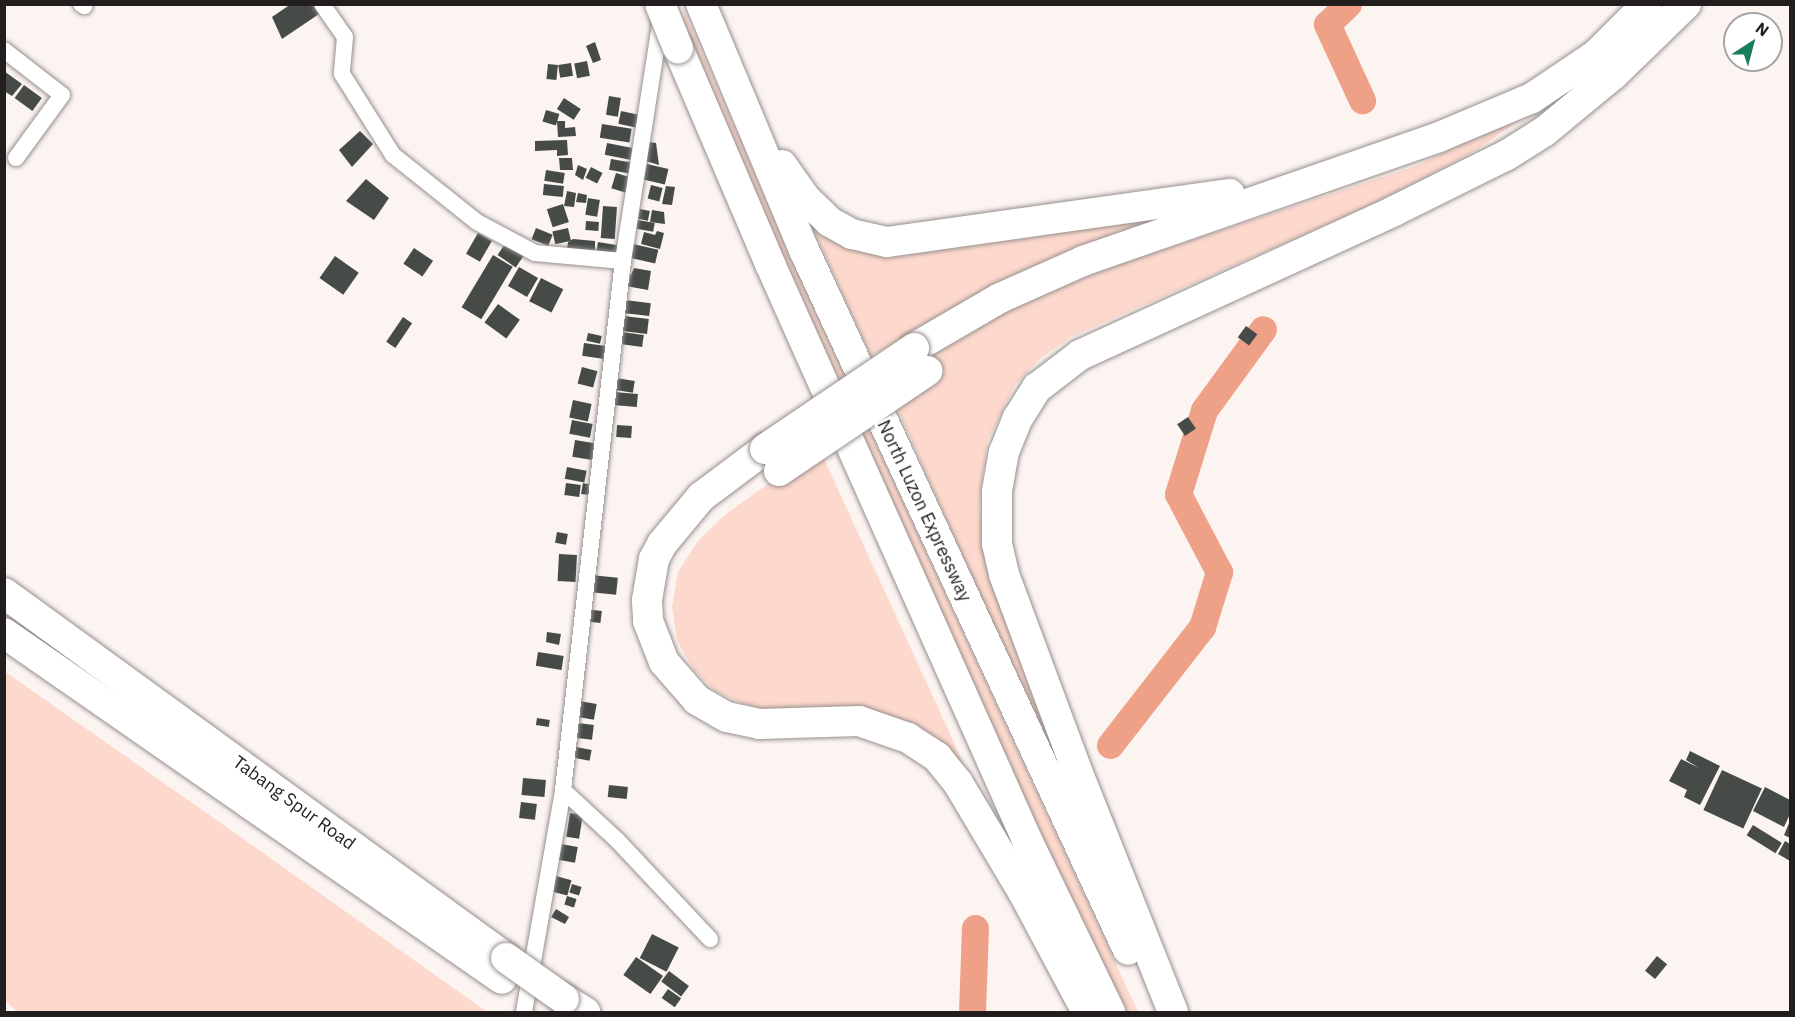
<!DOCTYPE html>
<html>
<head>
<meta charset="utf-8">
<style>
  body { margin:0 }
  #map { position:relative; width:1795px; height:1017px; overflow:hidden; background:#fbf4f1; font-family:"IBM Plex Sans",sans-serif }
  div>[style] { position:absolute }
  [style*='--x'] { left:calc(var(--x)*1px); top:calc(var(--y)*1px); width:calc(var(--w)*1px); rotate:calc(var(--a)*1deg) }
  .green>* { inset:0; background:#fdd8cc }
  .river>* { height:27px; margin:-13.5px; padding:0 13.5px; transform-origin:13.5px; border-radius:13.5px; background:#efa187 }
  .building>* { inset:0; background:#464b48; transform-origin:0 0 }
  .roads { filter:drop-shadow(0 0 2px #968f8d) drop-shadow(0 0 2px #968f8d) }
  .street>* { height:16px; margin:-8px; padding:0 8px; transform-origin:8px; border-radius:8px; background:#fff }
  .highway>* { height:30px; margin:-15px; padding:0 15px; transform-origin:15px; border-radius:15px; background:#fff }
  .bridges { filter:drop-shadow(0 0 2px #968f8d) drop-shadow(0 0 2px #968f8d) }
  .highway-bridge>* { height:30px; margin:-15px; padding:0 15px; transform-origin:15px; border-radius:15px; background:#fff }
  span { translate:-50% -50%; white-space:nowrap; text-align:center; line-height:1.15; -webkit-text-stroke:6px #fff; paint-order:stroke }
  .street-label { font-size:18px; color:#211e1d }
  .frame { position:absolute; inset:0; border:6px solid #211e1d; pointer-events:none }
  .north { position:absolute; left:1723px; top:12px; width:60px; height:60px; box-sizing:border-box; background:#fff; border:2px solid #a6a5a5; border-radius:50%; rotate:36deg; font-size:16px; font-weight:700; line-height:24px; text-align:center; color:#211e1d }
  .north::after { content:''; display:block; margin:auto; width:21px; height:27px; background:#167e58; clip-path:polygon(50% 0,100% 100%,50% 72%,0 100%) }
</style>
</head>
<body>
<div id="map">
  <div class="green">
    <i style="clip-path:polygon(685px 13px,828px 340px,1138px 1012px,1126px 1012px,1022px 798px,680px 33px)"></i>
    <i style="clip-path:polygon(1538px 107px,1478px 149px,1400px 192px,1071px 337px,1040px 359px,1015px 385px,987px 442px,979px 506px,983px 533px,1053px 730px,1042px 734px,887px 385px,969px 328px,1036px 297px,1119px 264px,1416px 166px)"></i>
    <i style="clip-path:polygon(1184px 214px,927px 326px,871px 356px,812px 226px,816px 223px,828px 232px)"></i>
    <i style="clip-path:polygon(819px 448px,941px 714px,971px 781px,946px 754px,743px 704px,715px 691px,693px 669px,677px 640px,672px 607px,678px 572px,698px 541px,726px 514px)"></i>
    <i style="clip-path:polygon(4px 671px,225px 826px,487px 1012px,18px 1012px,4px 1000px)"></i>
  </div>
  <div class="river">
    <i style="--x:1348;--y:4;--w:29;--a:136"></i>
    <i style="--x:1327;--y:24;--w:84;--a:65.3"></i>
    <i style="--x:1110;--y:745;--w:150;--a:-52.1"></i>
    <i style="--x:1202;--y:627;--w:58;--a:-72.8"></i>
    <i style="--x:1219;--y:572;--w:88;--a:-117.7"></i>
    <i style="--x:1178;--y:494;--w:88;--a:-72.8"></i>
    <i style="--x:1204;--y:410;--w:100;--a:-53.9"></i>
    <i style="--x:972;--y:1012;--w:84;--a:-88"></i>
  </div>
  <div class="building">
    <i style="clip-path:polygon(291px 4px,313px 4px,319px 14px,282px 39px,272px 17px)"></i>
    <i style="clip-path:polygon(595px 42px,601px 60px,593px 63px,586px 46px)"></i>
    <i style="left:587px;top:61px;width:15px;height:13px;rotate:79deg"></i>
    <i style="left:571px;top:63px;width:13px;height:13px;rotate:81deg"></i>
    <i style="left:548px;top:64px;width:10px;height:15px;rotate:6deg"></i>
    <i style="clip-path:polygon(4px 71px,22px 84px,12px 96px,4px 91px)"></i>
    <i style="left:24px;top:85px;width:22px;height:16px;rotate:36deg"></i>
    <i style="left:609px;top:96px;width:12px;height:19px;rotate:9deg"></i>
    <i style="left:564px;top:98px;width:20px;height:13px;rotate:33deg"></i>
    <i style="left:546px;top:110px;width:14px;height:12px;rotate:17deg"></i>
    <i style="left:621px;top:111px;width:19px;height:13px;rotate:12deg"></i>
    <i style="clip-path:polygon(557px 121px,565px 121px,565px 128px,575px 127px,576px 136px,558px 137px)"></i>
    <i style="left:602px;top:124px;width:30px;height:14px;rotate:9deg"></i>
    <i style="clip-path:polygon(360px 131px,373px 144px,352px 167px,339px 150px)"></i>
    <i style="clip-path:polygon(567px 140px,568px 155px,557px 156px,557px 150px,535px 151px,535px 141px)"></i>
    <i style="clip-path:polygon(649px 142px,656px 143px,659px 165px,646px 161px)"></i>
    <i style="left:607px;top:143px;width:26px;height:12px;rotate:11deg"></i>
    <i style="clip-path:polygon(559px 158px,572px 158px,573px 170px,560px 170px)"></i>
    <i style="left:611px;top:159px;width:22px;height:11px;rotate:10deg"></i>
    <i style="left:647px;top:164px;width:22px;height:16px;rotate:13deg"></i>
    <i style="clip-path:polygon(578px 165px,587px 169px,583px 180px,575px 175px)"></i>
    <i style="left:591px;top:167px;width:13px;height:12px;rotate:27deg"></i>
    <i style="left:546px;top:170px;width:19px;height:11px;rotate:9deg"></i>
    <i style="left:616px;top:173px;width:17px;height:16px;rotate:17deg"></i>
    <i style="clip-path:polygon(366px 179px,389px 198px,374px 220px,346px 201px)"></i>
    <i style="left:544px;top:184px;width:20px;height:11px;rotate:6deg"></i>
    <i style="left:651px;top:185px;width:12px;height:14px;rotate:14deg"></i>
    <i style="clip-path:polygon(666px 186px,675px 187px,672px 205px,662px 204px)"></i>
    <i style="clip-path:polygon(567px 191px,576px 193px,574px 207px,564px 206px)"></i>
    <i style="clip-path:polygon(578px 193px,587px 195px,586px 203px,576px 202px)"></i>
    <i style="left:588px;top:198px;width:12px;height:17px;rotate:9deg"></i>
    <i style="left:563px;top:204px;width:19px;height:17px;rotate:72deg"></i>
    <i style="left:603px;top:206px;width:14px;height:32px;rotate:4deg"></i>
    <i style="left:640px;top:209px;width:10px;height:10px;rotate:11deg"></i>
    <i style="clip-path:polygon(652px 210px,664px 212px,665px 224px,650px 222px)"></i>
    <i style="left:638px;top:220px;width:17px;height:9px;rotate:10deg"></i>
    <i style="left:586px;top:221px;width:13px;height:9px;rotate:4deg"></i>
    <i style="left:536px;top:228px;width:18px;height:12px;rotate:22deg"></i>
    <i style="left:568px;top:228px;width:13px;height:16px;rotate:77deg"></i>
    <i style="clip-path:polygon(657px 231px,664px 233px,660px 249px,641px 244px,644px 232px,655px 235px)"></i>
    <i style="left:478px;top:233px;width:16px;height:24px;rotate:30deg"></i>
    <i style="clip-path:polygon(573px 239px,595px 241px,595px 252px,567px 250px,568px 242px)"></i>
    <i style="left:507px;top:241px;width:22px;height:17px;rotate:34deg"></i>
    <i style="left:598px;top:242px;width:20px;height:15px;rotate:9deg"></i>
    <i style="left:633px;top:244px;width:26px;height:14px;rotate:13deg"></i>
    <i style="left:414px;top:248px;width:23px;height:19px;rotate:34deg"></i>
    <i style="left:493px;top:255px;width:23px;height:61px;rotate:31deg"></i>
    <i style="left:335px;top:256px;width:29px;height:27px;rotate:35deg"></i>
    <i style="left:519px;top:267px;width:22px;height:22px;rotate:30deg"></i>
    <i style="clip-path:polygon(634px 268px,651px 271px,648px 290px,626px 286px)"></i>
    <i style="left:541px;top:278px;width:25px;height:26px;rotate:27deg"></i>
    <i style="left:625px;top:300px;width:26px;height:13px;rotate:7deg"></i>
    <i style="left:498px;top:304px;width:27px;height:23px;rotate:36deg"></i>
    <i style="left:624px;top:316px;width:25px;height:15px;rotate:7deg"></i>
    <i style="left:403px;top:317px;width:11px;height:30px;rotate:34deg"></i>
    <i style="left:1246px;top:326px;width:14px;height:14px;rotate:36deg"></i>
    <i style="left:622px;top:332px;width:22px;height:12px;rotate:8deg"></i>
    <i style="left:588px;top:333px;width:14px;height:8px;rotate:12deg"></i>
    <i style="left:584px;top:343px;width:22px;height:13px;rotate:8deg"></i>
    <i style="left:582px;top:367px;width:16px;height:17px;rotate:15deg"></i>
    <i style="left:616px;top:378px;width:19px;height:12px;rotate:9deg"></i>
    <i style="left:614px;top:392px;width:24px;height:13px;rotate:5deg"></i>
    <i style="left:573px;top:400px;width:19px;height:18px;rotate:12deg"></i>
    <i style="left:1188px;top:417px;width:14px;height:13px;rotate:56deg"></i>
    <i style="left:572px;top:420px;width:21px;height:14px;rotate:11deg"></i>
    <i style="left:617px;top:425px;width:15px;height:12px;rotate:4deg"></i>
    <i style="left:575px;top:440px;width:20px;height:17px;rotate:9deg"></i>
    <i style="left:567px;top:467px;width:20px;height:12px;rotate:11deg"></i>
    <i style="left:566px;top:483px;width:15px;height:12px;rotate:8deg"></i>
    <i style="clip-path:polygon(583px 483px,591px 485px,590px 495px,581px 494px)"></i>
    <i style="left:557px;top:532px;width:11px;height:11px;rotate:10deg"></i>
    <i style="left:559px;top:554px;width:18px;height:27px;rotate:3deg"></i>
    <i style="left:591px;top:575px;width:27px;height:17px;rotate:6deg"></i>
    <i style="left:585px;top:609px;width:17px;height:12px;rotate:7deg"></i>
    <i style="clip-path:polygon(547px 632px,561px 634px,559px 645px,546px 642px)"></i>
    <i style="left:538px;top:652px;width:26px;height:14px;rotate:9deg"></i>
    <i style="left:574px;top:700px;width:23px;height:16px;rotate:10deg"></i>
    <i style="left:537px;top:718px;width:13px;height:7px;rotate:9deg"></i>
    <i style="left:570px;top:722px;width:24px;height:15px;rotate:7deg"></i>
    <i style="left:571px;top:746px;width:21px;height:11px;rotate:11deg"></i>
    <i style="clip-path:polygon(1690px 751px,1720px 766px,1700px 805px,1684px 797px,1687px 790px,1669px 781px,1681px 759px,1699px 768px,1686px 760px)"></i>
    <i style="left:1722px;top:770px;width:44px;height:44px;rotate:25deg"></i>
    <i style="left:523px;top:778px;width:23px;height:17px;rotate:5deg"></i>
    <i style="left:609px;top:785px;width:19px;height:12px;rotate:6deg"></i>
    <i style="clip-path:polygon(1765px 787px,1790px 800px,1790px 814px,1784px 827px,1753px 811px)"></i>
    <i style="left:521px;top:802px;width:16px;height:16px;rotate:7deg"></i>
    <i style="left:570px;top:813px;width:13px;height:24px;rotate:9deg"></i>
    <i style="clip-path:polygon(1790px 821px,1790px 838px,1784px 835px)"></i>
    <i style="left:1753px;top:825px;width:34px;height:12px;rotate:32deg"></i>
    <i style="clip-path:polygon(1785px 841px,1790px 844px,1790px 861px,1778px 854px)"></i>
    <i style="left:561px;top:844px;width:17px;height:16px;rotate:10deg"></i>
    <i style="left:556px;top:876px;width:16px;height:16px;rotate:15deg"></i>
    <i style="left:572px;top:884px;width:10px;height:9px;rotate:17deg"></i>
    <i style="left:567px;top:896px;width:10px;height:9px;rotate:17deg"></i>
    <i style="clip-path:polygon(556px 909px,569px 917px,565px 924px,551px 917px)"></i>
    <i style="left:652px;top:934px;width:30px;height:27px;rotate:27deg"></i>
    <i style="left:1657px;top:956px;width:13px;height:19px;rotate:39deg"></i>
    <i style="left:636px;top:957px;width:33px;height:22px;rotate:35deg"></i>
    <i style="left:669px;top:971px;width:25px;height:13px;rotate:37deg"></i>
    <i style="left:668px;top:989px;width:16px;height:11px;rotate:35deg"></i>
  </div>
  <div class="roads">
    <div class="street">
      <i style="--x:81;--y:4;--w:4;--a:34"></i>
      <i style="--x:322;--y:4;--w:40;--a:55.1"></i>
      <i style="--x:345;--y:37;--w:37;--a:95"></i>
      <i style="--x:342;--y:74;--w:96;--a:57.8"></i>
      <i style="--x:393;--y:155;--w:107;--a:38.6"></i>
      <i style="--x:477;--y:222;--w:66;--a:28.1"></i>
      <i style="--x:535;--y:253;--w:88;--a:5.2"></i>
      <i style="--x:4;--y:50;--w:73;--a:37.8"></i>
      <i style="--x:62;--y:95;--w:78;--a:126.1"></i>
      <i style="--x:563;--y:790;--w:74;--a:42.8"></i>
      <i style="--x:617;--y:840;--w:136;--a:46.8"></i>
      <i style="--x:524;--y:1012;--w:225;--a:-80"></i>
      <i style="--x:563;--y:790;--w:532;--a:-83.53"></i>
      <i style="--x:623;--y:261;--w:246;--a:-81.1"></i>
    </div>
    <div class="highway">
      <i style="--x:701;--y:4;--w:267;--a:67.3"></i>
      <i style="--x:804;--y:250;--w:771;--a:65.16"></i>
      <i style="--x:678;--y:48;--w:237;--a:66.9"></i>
      <i style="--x:771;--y:266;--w:628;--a:65.96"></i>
      <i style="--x:1027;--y:840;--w:191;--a:64.2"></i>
      <i style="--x:782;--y:165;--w:39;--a:55"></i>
      <i style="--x:804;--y:197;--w:36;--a:44"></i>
      <i style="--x:830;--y:222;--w:25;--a:29"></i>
      <i style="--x:852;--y:234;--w:36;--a:13"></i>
      <i style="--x:887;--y:242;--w:346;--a:-8"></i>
      <i style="--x:914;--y:348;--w:99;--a:-30.2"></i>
      <i style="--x:1000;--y:298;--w:91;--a:-24"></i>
      <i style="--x:1083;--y:261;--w:377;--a:-19.2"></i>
      <i style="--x:1439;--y:137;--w:101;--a:-22.8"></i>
      <i style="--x:1532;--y:98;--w:77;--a:-33.9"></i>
      <i style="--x:1596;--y:55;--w:72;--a:-45"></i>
      <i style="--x:765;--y:449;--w:80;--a:143.1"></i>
      <i style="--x:701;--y:497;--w:61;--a:129.7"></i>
      <i style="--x:662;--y:544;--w:17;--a:118"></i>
      <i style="--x:654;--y:559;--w:42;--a:99.7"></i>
      <i style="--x:647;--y:600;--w:21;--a:87"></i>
      <i style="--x:648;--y:621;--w:44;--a:68.7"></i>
      <i style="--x:664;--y:662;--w:50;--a:49"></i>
      <i style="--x:697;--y:700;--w:34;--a:30"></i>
      <i style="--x:727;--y:717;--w:33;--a:12"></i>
      <i style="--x:759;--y:724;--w:100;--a:-1.7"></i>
      <i style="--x:859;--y:721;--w:52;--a:19.1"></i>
      <i style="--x:908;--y:738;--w:35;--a:33"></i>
      <i style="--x:937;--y:757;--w:33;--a:51"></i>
      <i style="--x:958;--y:783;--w:127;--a:59.2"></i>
      <i style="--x:1023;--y:892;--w:136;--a:61.9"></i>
      <i style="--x:4;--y:593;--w:621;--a:36.02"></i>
      <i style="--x:4;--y:633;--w:606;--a:34.79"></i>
      <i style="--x:564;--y:999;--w:25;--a:32"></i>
      <i style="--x:1173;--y:1012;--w:263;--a:-111.7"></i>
      <i style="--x:1076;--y:768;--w:207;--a:-110.4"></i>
      <i style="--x:1004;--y:574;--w:31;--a:-103"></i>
      <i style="--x:997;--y:544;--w:53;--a:-90"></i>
      <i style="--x:997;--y:491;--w:40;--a:-80"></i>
      <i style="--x:1004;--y:452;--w:37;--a:-68"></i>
      <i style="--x:1018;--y:418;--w:36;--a:-58"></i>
      <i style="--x:1037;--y:388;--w:54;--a:-37.5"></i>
      <i style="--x:1080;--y:355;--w:345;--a:-24.6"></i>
      <i style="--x:1394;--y:211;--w:126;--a:-26.4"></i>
      <i style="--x:1507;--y:155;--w:45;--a:-32.3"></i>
      <i style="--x:1545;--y:131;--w:88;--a:-39.5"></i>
      <i style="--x:1613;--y:75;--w:102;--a:-44.2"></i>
    </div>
  </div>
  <div class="bridges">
    <div class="highway-bridge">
      <i style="--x:660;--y:4;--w:48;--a:67.8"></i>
      <i style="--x:765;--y:449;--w:180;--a:-34.1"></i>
      <i style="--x:779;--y:471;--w:179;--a:-34"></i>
      <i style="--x:506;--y:958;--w:71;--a:35.3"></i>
    </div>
  </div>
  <div class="street-label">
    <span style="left:924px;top:511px;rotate:65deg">North Luzon Expressway</span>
    <span style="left:294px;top:803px;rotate:36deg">Tabang Spur Road</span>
  </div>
  <div class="frame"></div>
  <div class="north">N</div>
</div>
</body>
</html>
